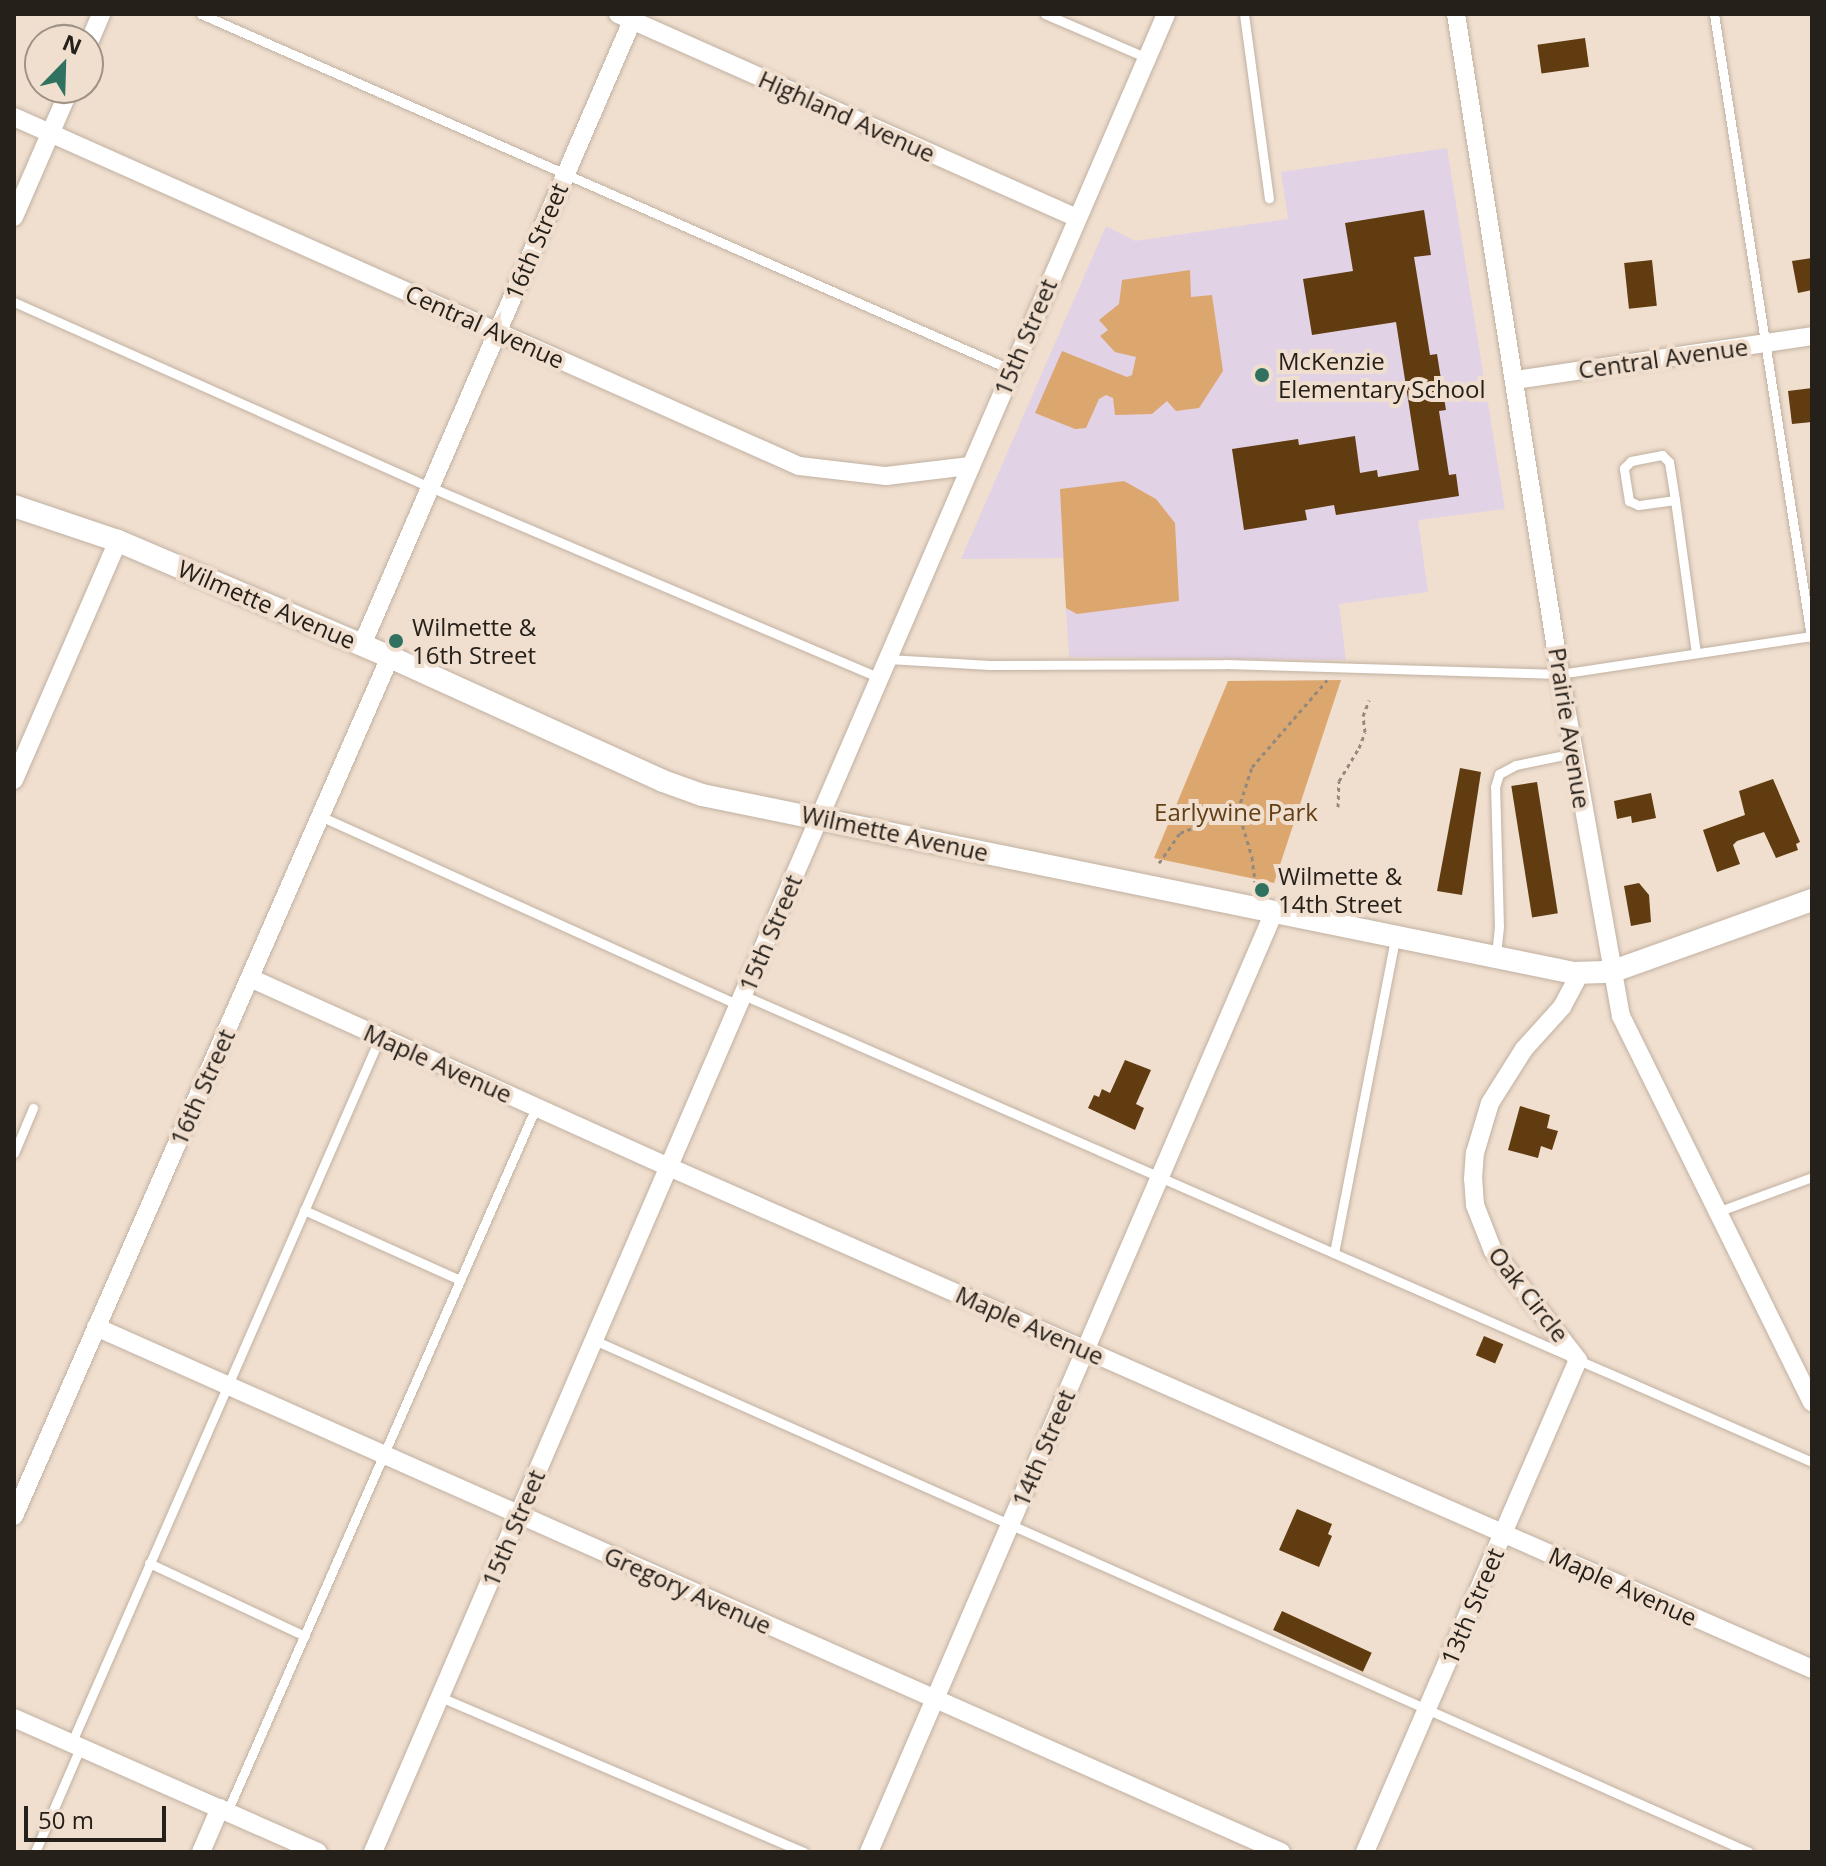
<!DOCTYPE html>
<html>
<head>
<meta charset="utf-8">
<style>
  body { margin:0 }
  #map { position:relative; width:1826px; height:1866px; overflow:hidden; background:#f0dfcf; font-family:"Open Sans",sans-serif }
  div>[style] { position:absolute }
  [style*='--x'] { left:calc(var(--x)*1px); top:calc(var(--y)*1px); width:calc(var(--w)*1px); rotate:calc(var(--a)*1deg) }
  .education>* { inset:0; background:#e2d2e5 }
  .green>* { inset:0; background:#dba76f }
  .building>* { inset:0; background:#603c10; transform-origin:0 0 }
  .path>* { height:3px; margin-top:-1.5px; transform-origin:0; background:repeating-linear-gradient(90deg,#95897d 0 4px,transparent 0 8px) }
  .roads { filter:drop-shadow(0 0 2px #c1b1a1) drop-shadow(0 0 2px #c1b1a1) }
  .service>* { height:9px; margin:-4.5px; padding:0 4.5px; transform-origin:4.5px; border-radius:4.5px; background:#fff }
  .minor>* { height:18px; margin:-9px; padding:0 9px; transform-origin:9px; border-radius:9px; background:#fff }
  .tertiary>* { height:22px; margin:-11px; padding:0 11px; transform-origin:11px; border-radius:11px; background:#fff }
  .dots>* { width:22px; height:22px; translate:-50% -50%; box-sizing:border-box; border:4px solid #f0dfcf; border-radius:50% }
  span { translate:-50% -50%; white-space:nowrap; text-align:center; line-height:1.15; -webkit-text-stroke:8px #f0dfcf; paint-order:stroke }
  .street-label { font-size:24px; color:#26201a }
  .poi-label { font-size:24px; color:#26201a }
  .left { translate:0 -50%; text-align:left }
  .park-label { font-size:24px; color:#623f14 }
  .frame { position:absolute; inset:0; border:16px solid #26201a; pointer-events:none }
  .north { position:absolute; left:24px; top:24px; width:80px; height:80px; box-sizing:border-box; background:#f0dfcf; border:2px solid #9f9387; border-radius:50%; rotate:23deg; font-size:22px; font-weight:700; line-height:32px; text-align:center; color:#26201a }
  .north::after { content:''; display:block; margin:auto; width:28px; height:36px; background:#317160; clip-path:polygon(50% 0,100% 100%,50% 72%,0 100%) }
  .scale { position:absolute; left:24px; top:1806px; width:142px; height:36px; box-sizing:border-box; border:4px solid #26201a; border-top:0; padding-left:10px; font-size:24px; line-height:28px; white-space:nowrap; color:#26201a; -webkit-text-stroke:6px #f0dfcf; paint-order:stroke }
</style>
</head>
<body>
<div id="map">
  <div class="education">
    <i style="clip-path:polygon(1447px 148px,1505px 509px,1418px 520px,1428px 592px,1339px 604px,1346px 660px,1069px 657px,1063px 558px,961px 559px,1106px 226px,1135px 241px,1288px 219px,1281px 172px)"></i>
  </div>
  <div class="green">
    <i style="clip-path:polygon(1190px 270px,1191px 297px,1212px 295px,1223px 371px,1199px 408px,1176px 411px,1167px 401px,1152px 414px,1115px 415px,1113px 398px,1106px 395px,1099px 399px,1086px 428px,1075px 429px,1035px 413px,1062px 351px,1127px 377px,1132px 375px,1136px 357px,1115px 352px,1100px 336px,1108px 330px,1099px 320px,1119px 304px,1122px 280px)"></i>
    <i style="clip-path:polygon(1124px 481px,1156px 499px,1175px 523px,1179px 601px,1077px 614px,1066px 608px,1060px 489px)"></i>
    <i style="clip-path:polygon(1341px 680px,1274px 883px,1154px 858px,1228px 681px)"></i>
  </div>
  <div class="building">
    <i style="left:1585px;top:38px;width:29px;height:48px;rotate:82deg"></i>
    <i style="clip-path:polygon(1424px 210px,1431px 255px,1414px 257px,1430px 355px,1437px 354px,1446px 410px,1439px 411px,1449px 475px,1456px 474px,1459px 496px,1336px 515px,1334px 505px,1305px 510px,1307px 520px,1244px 530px,1232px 449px,1298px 439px,1299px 445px,1355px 436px,1360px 473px,1377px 470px,1378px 477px,1419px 470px,1396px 322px,1312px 335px,1303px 279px,1353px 271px,1345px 223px)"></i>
    <i style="clip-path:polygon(1812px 258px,1812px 290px,1798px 293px,1792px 261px)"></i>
    <i style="left:1652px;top:260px;width:46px;height:28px;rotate:84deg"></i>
    <i style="clip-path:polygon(1812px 388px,1812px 422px,1792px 424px,1788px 391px)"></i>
    <i style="clip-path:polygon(1460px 768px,1481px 772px,1462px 895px,1437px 891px)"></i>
    <i style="clip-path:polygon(1773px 779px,1800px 842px,1796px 844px,1798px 850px,1776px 858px,1764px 832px,1737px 841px,1733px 845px,1740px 864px,1717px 872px,1703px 830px,1745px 815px,1739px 791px)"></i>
    <i style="left:1537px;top:782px;width:133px;height:26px;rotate:81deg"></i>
    <i style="clip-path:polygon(1651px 793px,1656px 818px,1632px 823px,1631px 816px,1617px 819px,1614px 801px)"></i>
    <i style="clip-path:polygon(1639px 883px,1649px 895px,1651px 922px,1631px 926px,1624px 886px)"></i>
    <i style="clip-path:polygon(1125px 1060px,1151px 1070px,1136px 1104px,1144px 1108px,1135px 1130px,1088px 1108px,1094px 1095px,1099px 1097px,1102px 1089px,1110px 1093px)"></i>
    <i style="clip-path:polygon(1520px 1106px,1550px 1115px,1547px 1128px,1558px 1131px,1552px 1150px,1541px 1146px,1538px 1158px,1508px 1150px)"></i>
    <i style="left:1484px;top:1336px;width:21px;height:21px;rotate:23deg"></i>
    <i style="clip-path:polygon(1297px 1509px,1332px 1524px,1328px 1534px,1332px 1536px,1319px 1567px,1279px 1550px)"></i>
    <i style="left:1282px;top:1611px;width:99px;height:21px;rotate:25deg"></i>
  </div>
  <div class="path">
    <i style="--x:1338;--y:807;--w:26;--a:-88"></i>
    <i style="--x:1339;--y:781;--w:39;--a:-59"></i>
    <i style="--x:1359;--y:748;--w:17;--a:-69"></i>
    <i style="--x:1365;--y:732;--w:16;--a:-97"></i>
    <i style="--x:1363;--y:716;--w:17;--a:-69"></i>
    <i style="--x:1238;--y:810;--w:45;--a:-72"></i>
    <i style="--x:1252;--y:767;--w:115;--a:-49.2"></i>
    <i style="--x:1159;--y:863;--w:37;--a:-55"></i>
    <i style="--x:1180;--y:833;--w:62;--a:-21.6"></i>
    <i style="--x:1238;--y:810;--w:49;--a:73.4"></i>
    <i style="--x:1252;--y:857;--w:26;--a:83"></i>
  </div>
  <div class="roads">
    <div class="service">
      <i style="--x:201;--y:14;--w:886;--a:23.7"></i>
      <i style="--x:1045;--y:14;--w:111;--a:23.3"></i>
      <i style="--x:1244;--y:14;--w:186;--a:82.3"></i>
      <i style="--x:1714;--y:14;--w:631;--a:81.15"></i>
      <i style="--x:14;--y:302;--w:455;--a:24"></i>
      <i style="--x:430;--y:487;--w:488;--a:23"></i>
      <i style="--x:1675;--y:500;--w:37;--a:172"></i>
      <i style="--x:1638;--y:505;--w:10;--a:-156"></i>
      <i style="--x:1629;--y:501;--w:33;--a:-99"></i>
      <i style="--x:1624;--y:468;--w:10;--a:-45"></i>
      <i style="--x:1631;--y:461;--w:32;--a:-11"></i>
      <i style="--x:1662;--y:455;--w:10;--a:45"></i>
      <i style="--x:1669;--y:462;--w:38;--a:81"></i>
      <i style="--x:1675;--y:500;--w:154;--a:82.2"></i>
      <i style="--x:888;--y:659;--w:102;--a:3.4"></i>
      <i style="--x:990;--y:665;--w:235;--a:-0.2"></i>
      <i style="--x:1225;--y:664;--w:335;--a:1.7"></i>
      <i style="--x:1560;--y:674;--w:255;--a:-8.6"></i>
      <i style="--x:320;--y:816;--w:460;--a:24.3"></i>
      <i style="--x:1496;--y:955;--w:28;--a:-84"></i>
      <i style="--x:1499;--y:927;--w:140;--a:-91.6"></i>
      <i style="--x:1495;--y:787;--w:14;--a:-73"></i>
      <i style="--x:1499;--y:774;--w:19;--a:-28"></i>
      <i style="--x:1516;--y:765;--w:59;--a:-11.7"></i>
      <i style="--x:743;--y:995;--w:1167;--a:23.6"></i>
      <i style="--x:14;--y:1153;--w:49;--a:-67.1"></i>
      <i style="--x:304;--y:1210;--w:171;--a:24.2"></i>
      <i style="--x:1717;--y:1212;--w:101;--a:-20.2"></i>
      <i style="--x:1334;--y:1253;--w:321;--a:-79"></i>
      <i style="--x:594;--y:1340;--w:1263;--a:23.91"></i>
      <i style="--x:149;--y:1563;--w:172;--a:25.1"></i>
      <i style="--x:440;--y:1697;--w:395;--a:23.1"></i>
      <i style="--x:71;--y:1744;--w:772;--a:-66.39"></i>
      <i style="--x:227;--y:1812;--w:770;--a:-66.33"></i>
      <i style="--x:35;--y:1852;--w:113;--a:-66.6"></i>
    </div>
    <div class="minor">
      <i style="--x:618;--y:14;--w:502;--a:23.96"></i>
      <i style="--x:1456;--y:14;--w:668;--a:81.05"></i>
      <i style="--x:1560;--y:674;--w:347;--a:79.9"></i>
      <i style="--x:1621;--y:1016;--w:431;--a:63.7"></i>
      <i style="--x:88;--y:45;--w:34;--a:-67"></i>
      <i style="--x:14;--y:117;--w:859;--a:23.97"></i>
      <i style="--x:799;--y:466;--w:88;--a:6.6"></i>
      <i style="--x:886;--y:476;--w:85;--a:-6.8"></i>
      <i style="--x:14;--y:217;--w:141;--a:-66.5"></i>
      <i style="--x:1515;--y:380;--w:300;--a:-8.4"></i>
      <i style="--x:362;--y:645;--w:688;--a:-66.6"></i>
      <i style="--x:14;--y:780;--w:261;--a:-66.5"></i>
      <i style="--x:250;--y:978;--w:460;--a:24.3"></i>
      <i style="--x:669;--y:1167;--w:1248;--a:23.71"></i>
      <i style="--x:96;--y:1327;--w:1296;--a:23.9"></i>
      <i style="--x:14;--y:1516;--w:938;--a:-66.36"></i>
      <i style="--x:14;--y:1718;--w:332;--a:23.8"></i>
      <i style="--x:201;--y:1852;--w:48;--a:-66.6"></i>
      <i style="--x:373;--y:1852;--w:2002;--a:-66.66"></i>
      <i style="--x:869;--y:1852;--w:1024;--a:-66.69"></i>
      <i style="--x:1365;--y:1852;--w:536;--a:-66.59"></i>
      <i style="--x:1578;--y:1360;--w:138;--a:-127.9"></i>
      <i style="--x:1493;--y:1251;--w:49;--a:-111.4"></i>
      <i style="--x:1475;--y:1205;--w:26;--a:-94"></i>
      <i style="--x:1473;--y:1179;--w:26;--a:-86"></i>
      <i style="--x:1475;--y:1153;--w:52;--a:-73.3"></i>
      <i style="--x:1490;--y:1103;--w:64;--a:-57.8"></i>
      <i style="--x:1524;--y:1049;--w:57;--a:-47.9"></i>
      <i style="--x:1562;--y:1007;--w:38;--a:-62"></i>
    </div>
    <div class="tertiary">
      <i style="--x:14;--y:506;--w:110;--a:18.6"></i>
      <i style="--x:118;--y:541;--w:296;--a:23.1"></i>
      <i style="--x:390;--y:657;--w:300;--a:24.4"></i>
      <i style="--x:663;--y:781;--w:41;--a:19.7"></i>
      <i style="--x:702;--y:795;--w:890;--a:11.54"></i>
      <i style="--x:1574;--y:973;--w:37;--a:-2"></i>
      <i style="--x:1611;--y:972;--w:214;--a:-19.7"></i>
    </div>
  </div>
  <div class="dots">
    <i style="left:1262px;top:375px;background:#317160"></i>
    <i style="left:396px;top:641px;background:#317160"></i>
    <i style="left:1262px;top:890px;background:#317160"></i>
  </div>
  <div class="street-label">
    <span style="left:847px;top:116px;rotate:24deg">Highland Avenue</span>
    <span style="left:536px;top:241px;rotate:-67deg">16th Street</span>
    <span style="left:485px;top:326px;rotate:24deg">Central Avenue</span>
    <span style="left:1025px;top:337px;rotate:-67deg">15th Street</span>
    <span style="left:1663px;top:358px;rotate:-8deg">Central Avenue</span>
    <span style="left:267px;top:604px;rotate:23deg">Wilmette Avenue</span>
    <span style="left:1570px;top:728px;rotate:81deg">Prairie Avenue</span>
    <span style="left:895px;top:833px;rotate:12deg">Wilmette Avenue</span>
    <span style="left:770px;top:933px;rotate:-67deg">15th Street</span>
    <span style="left:438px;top:1063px;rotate:24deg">Maple Avenue</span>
    <span style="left:202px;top:1087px;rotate:-66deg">16th Street</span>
    <span style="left:1529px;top:1294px;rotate:52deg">Oak Circle</span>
    <span style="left:1030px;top:1325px;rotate:24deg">Maple Avenue</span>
    <span style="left:1043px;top:1448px;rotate:-67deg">14th Street</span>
    <span style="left:513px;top:1528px;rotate:-67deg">15th Street</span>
    <span style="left:1623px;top:1586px;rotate:24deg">Maple Avenue</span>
    <span style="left:688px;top:1590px;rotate:24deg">Gregory Avenue</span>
    <span style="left:1472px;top:1606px;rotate:-67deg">13th Street</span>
  </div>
  <div class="poi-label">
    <span class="left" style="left:1278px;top:375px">McKenzie<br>Elementary School</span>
    <span class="left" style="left:412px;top:641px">Wilmette &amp;<br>16th Street</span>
    <span class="left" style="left:1278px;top:890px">Wilmette &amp;<br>14th Street</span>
  </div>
  <div class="park-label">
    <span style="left:1236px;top:812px">Earlywine Park</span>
  </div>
  <div class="frame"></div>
  <div class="north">N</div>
  <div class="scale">50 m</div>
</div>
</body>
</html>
